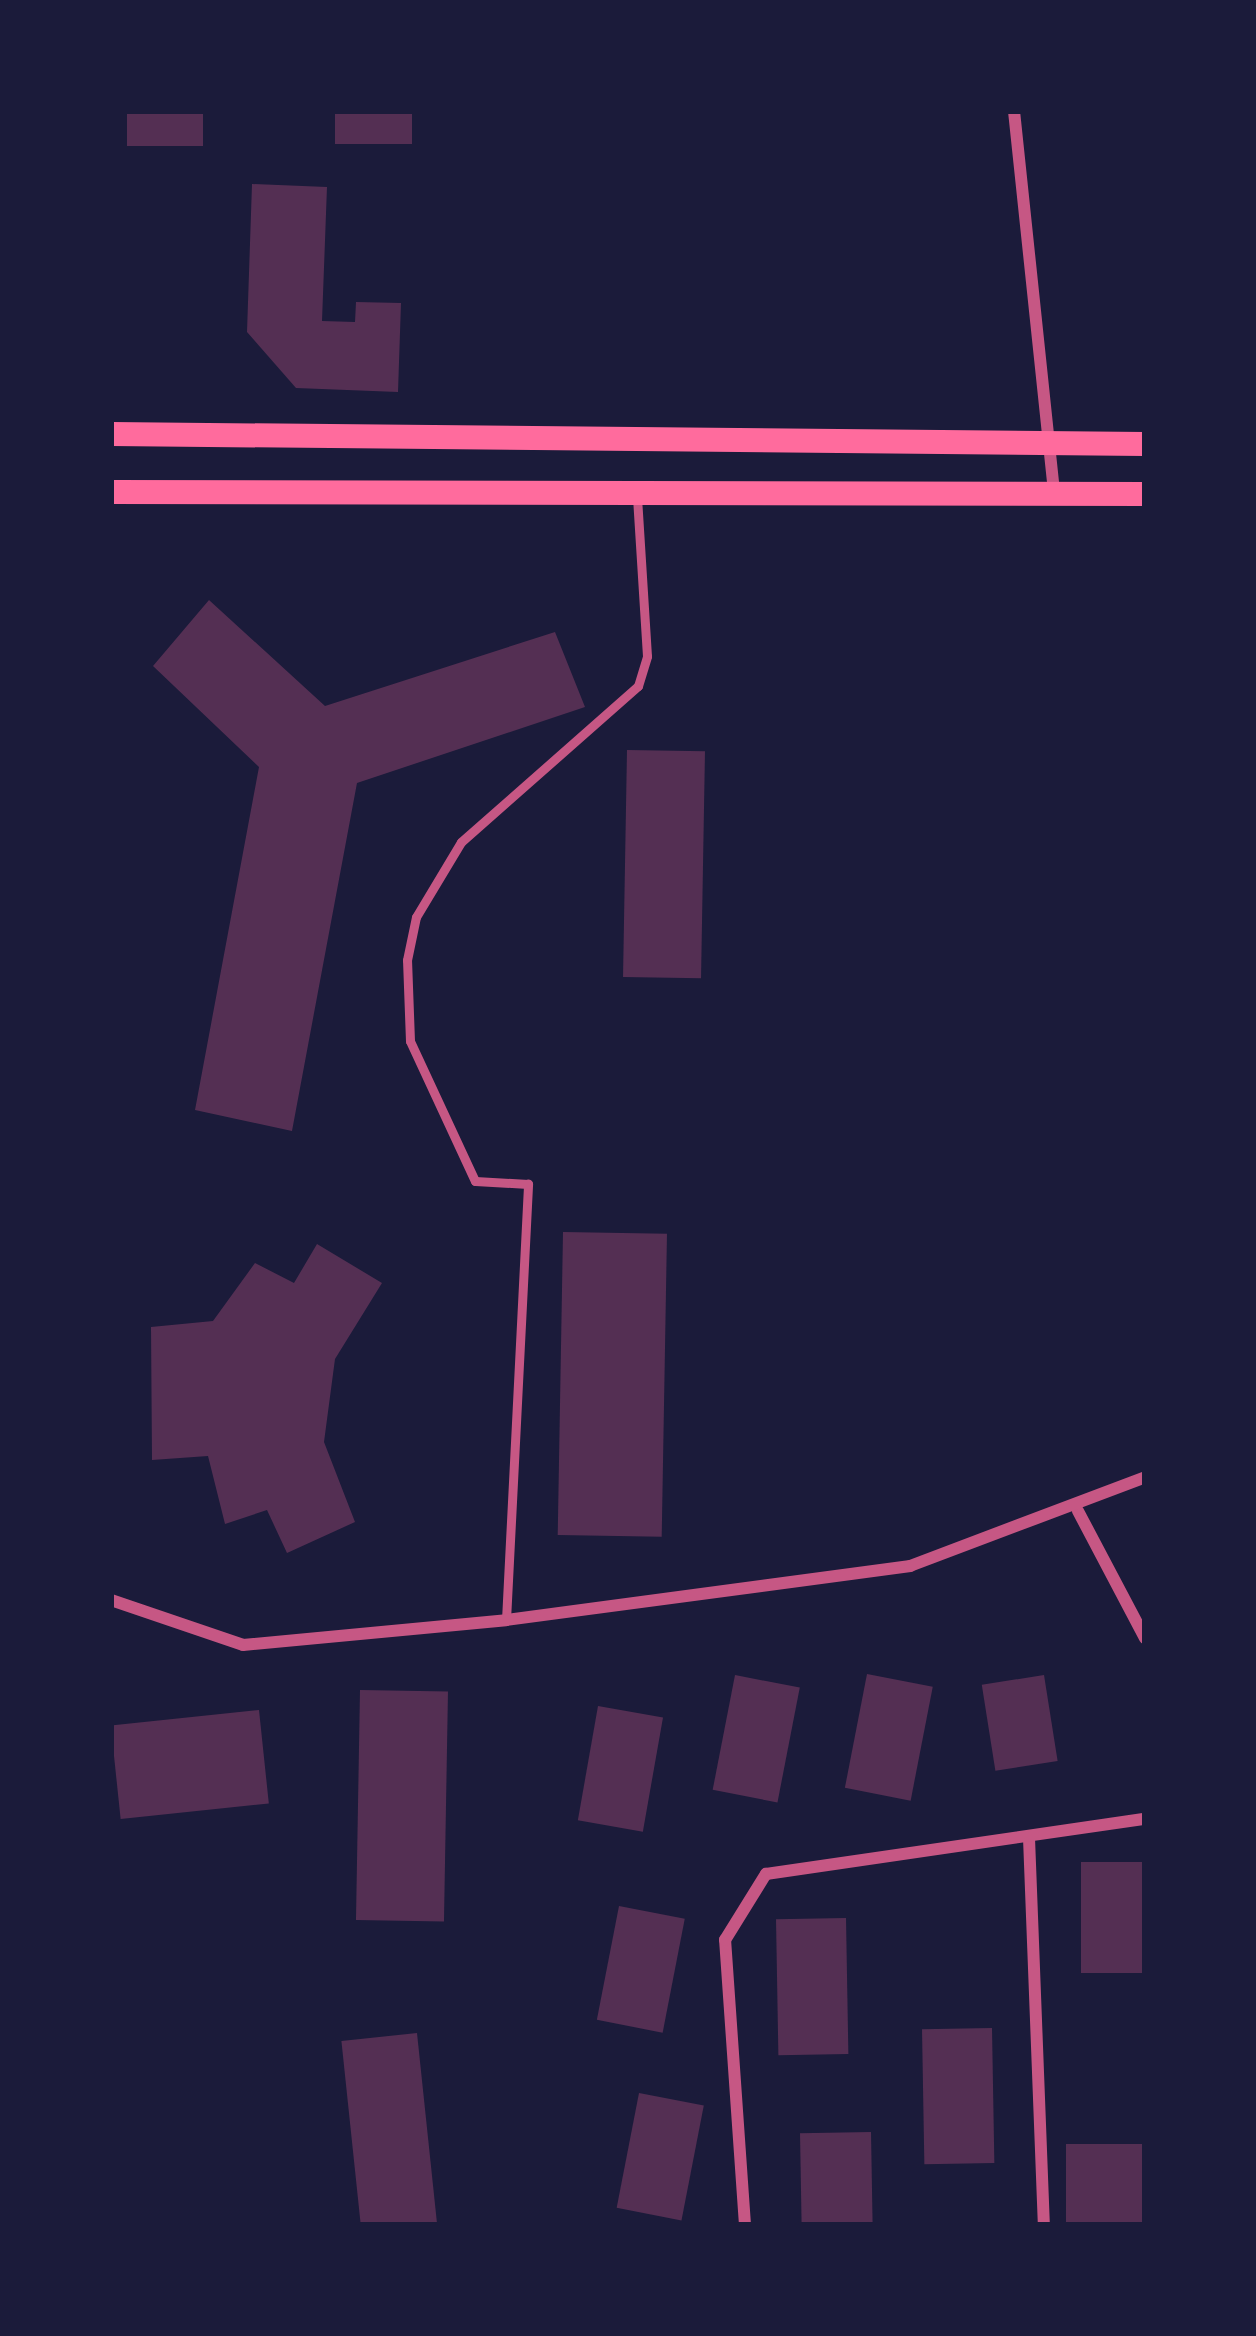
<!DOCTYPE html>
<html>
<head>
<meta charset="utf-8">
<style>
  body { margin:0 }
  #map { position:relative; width:1256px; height:2336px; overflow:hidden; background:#1b1b3a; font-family:Signika,sans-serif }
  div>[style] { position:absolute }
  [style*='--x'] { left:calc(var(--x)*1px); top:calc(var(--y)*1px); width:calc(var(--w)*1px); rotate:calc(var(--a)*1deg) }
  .building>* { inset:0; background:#542f53; transform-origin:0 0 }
  .service>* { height:9px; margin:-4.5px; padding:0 4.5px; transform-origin:4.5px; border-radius:4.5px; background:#c65784 }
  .minor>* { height:12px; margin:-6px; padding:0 6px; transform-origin:6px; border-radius:6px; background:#c65784 }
  .secondary>* { height:24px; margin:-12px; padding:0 12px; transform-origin:12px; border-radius:12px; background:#ff6b9d }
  span { translate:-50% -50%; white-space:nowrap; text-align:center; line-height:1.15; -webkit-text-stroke:12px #1b1b3a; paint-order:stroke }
  .frame { position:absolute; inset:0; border:114px solid #1b1b3a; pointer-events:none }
</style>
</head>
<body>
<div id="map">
  <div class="building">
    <i style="left:127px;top:111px;width:76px;height:35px"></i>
    <i style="left:335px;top:111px;width:77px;height:33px"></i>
    <i style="clip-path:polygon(252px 184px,327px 187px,322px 321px,355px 322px,356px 302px,401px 303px,398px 392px,296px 388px,247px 332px)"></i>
    <i style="clip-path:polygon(209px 600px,325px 706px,555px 632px,585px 707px,357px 783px,292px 1131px,195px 1110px,259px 767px,153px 666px)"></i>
    <i style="left:627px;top:750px;width:78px;height:227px;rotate:1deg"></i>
    <i style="left:563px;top:1232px;width:104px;height:303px;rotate:1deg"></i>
    <i style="clip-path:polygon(317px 1244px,382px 1283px,335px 1359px,324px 1442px,355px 1522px,287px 1553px,267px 1510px,225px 1524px,208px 1456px,152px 1460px,151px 1327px,213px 1321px,255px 1263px,294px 1283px)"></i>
    <i style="left:867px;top:1674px;width:67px;height:116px;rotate:11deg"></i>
    <i style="left:735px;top:1675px;width:66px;height:117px;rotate:11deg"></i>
    <i style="left:1044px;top:1675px;width:87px;height:63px;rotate:81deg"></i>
    <i style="left:360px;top:1690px;width:88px;height:230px;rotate:1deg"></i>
    <i style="left:598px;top:1706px;width:66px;height:116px;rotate:10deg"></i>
    <i style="left:259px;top:1710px;width:94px;height:149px;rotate:84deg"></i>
    <i style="left:1145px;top:1862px;width:111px;height:64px;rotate:90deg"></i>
    <i style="left:619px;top:1906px;width:67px;height:116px;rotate:11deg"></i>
    <i style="left:846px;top:1918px;width:136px;height:70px;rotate:89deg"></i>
    <i style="left:992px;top:2028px;width:135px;height:70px;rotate:89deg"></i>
    <i style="left:417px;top:2033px;width:193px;height:76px;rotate:84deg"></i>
    <i style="left:639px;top:2093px;width:66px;height:117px;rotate:11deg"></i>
    <i style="left:871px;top:2132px;width:93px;height:71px;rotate:89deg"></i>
    <i style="left:1145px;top:2144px;width:81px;height:79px;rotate:90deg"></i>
  </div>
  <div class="service">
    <i style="--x:506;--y:1620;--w:437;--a:-87.1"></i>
    <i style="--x:528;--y:1184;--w:53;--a:-176.8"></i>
    <i style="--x:475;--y:1181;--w:154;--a:-114.9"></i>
    <i style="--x:410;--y:1041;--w:81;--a:-92.1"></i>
    <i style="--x:407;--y:960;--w:44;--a:-78.2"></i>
    <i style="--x:416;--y:917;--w:87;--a:-59"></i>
    <i style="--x:461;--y:842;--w:236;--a:-41.4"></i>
    <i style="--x:638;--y:686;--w:31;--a:-73"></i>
    <i style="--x:647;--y:656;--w:160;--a:-93.6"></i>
  </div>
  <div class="minor">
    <i style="--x:1014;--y:111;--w:383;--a:84"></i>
    <i style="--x:1078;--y:1511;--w:144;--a:62.2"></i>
    <i style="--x:111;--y:1600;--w:139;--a:18.8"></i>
    <i style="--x:243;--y:1645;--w:264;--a:-5.4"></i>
    <i style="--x:506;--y:1620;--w:408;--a:-7.6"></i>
    <i style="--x:910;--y:1566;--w:251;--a:-20.7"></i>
    <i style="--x:1029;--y:1838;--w:387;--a:87.8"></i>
    <i style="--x:745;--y:2225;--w:286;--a:-94"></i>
    <i style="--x:725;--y:1940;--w:78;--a:-58.2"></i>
    <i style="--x:766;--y:1874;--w:383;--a:-8.3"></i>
  </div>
  <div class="secondary">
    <i style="--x:111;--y:434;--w:1034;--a:0.55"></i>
    <i style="--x:111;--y:492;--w:1034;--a:0.11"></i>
  </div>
  <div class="frame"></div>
</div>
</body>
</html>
